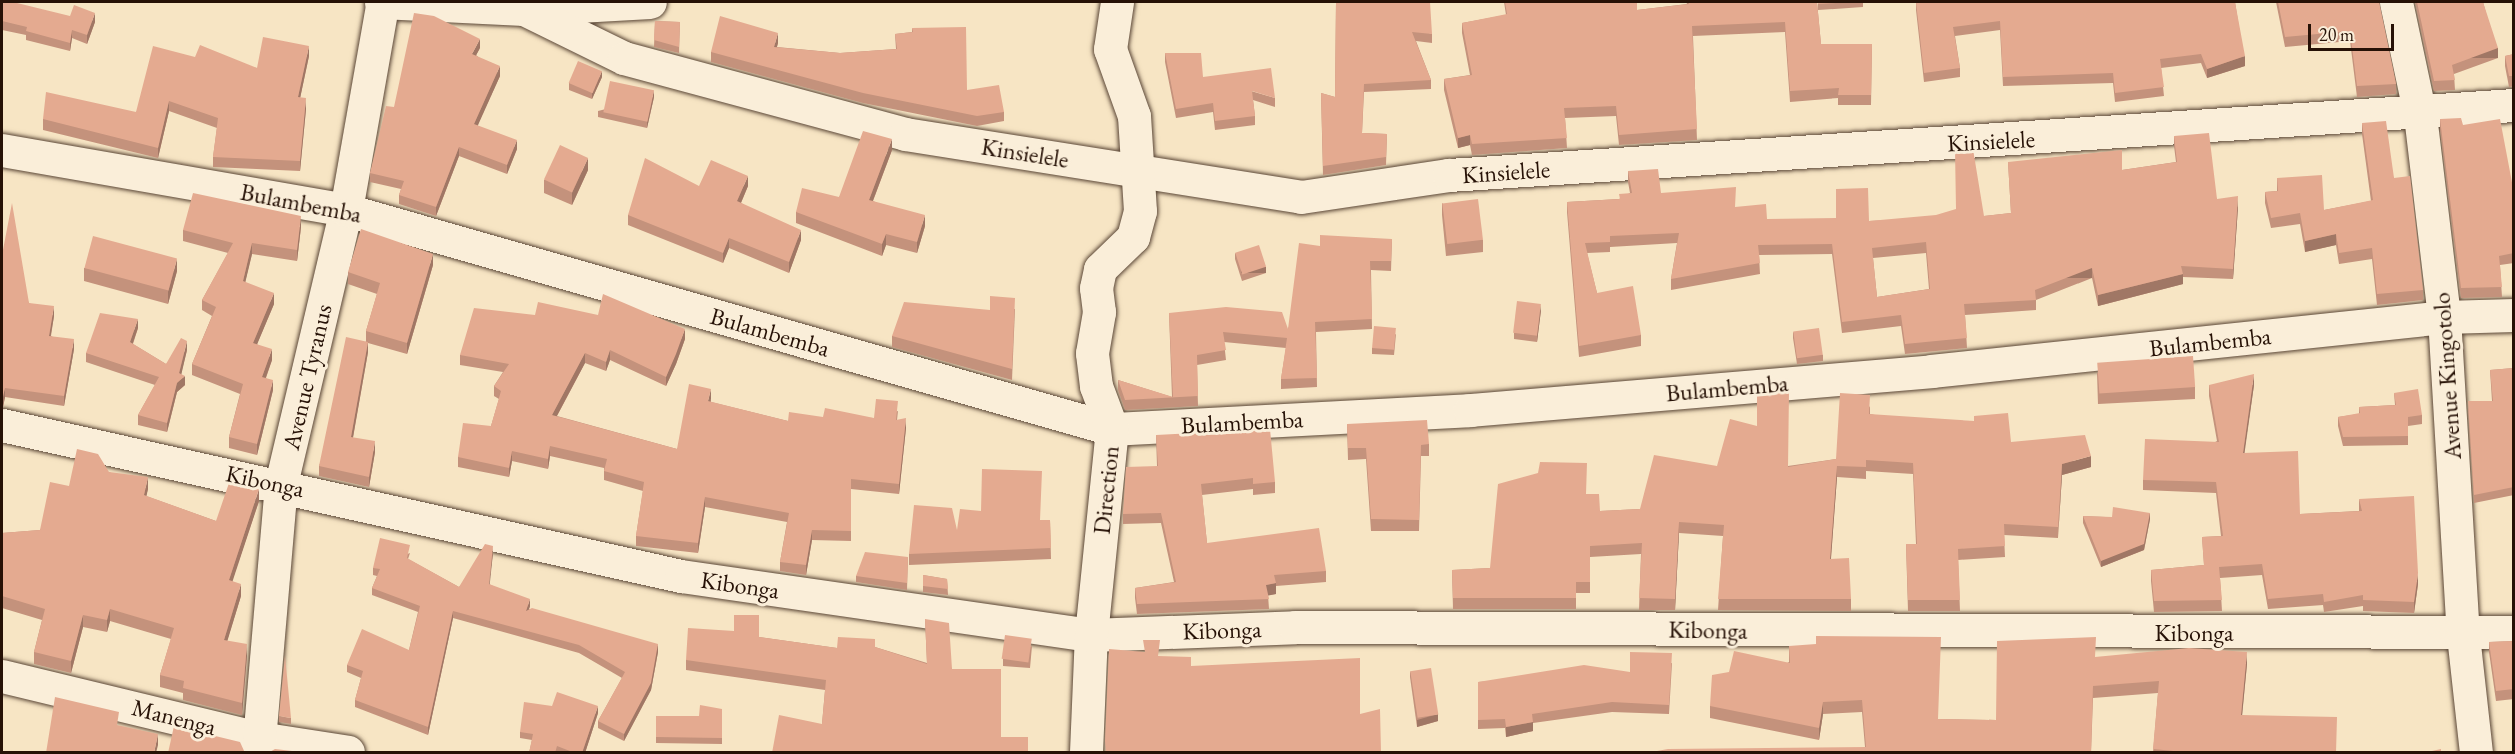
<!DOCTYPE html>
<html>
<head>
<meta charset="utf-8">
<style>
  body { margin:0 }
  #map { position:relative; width:2515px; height:754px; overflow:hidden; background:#f7e5c4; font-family:"EB Garamond",serif }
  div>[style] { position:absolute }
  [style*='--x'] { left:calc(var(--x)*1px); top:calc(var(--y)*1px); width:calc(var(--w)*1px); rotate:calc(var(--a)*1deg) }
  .roads { filter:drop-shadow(0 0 2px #5a4636) drop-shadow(0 0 2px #5a4636) }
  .street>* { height:33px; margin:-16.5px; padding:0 16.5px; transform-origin:16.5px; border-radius:16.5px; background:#faeed9 }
  .wall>* { inset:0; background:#c4927c }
  .shaded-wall>* { inset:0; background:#a07765; transform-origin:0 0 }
  .building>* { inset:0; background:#e4aa90; transform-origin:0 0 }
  span { translate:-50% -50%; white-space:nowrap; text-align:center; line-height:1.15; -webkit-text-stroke:6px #faeed9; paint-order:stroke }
  .street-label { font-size:24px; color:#261106 }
  .frame { position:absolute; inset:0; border:3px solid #261106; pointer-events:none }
  .scale { position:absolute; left:2308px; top:24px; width:86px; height:27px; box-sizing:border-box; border:3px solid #261106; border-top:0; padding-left:8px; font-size:18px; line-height:21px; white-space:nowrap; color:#261106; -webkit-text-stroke:4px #faeed9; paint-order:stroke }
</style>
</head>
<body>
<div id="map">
  <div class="roads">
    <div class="street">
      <i style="--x:381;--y:2;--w:143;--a:2.8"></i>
      <i style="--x:524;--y:9;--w:126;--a:-3.2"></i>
      <i style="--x:2396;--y:2;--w:116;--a:78"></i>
      <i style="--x:2420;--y:115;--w:203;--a:83.2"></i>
      <i style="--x:2444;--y:317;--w:319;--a:86.6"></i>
      <i style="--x:2463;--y:635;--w:118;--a:83.7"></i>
      <i style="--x:524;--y:9;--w:111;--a:26.1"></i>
      <i style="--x:624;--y:58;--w:291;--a:15.1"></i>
      <i style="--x:905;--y:134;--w:401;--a:9"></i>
      <i style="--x:1301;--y:197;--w:150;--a:-8.5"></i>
      <i style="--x:1449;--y:175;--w:1067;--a:-3.76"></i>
      <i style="--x:2;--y:150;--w:349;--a:9.9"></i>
      <i style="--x:346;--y:210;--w:797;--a:15.96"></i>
      <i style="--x:1112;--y:429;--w:359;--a:-3"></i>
      <i style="--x:1470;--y:410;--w:463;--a:-4.8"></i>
      <i style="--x:1931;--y:371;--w:516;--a:-6.01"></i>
      <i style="--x:2444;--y:317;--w:70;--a:-1.6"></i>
      <i style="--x:2;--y:425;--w:696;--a:12.54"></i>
      <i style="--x:681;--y:576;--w:414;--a:8.2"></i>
      <i style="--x:1091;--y:635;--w:204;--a:-2.2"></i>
      <i style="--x:1295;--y:627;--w:1219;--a:0.24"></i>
      <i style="--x:2;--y:676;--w:264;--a:13.6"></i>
      <i style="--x:259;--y:738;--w:90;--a:8.9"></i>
      <i style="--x:258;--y:752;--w:269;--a:-85.1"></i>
      <i style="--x:281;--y:484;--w:282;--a:-76.7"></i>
      <i style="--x:346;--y:210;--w:208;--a:-80"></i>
      <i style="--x:1086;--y:752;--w:117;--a:-87.6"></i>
      <i style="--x:1091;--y:635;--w:207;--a:-84.2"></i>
      <i style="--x:1112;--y:429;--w:46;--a:-110.4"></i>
      <i style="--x:1096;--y:386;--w:33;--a:-97"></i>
      <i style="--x:1092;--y:353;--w:42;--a:-80.3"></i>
      <i style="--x:1099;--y:312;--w:24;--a:-97"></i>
      <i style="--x:1096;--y:288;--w:19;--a:-78"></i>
      <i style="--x:1100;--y:269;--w:46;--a:-44.1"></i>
      <i style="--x:1133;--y:237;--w:27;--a:-75"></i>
      <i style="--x:1140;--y:211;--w:95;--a:-93.6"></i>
      <i style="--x:1134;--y:116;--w:71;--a:-109.7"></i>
      <i style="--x:1110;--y:49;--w:48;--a:-81.5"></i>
    </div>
  </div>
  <div class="wall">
    <i style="clip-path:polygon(2px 2px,95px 22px,87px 44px,72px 38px,70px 51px,26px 40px,26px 35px,2px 30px)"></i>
    <i style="clip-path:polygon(1336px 2px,1432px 34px,1432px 43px,1416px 41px,1431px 80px,1431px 89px,1364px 92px,1362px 133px,1387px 134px,1386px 165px,1323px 175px,1321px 93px,1335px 97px)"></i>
    <i style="clip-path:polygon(1504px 2px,1637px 2px,1637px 10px,1687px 4px,1686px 2px,1817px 2px,1821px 44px,1872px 44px,1871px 105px,1838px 105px,1838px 98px,1790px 102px,1785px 32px,1693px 36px,1697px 140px,1619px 145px,1616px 116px,1565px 118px,1567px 148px,1472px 155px,1470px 145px,1458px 148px,1444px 90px,1444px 79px,1470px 75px,1462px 33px,1462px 23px,1506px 15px)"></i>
    <i style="clip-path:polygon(1818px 2px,1863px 2px,1863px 7px,1818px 10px)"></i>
    <i style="clip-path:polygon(1916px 2px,2235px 2px,2245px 66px,2207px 78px,2201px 63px,2161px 68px,2164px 96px,2115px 102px,2113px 83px,2003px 86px,2000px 30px,1955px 36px,1960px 68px,1960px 77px,1924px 82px,1916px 10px)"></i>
    <i style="clip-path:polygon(2276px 2px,2379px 2px,2396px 84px,2396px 94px,2357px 97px,2350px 41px,2285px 47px)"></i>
    <i style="clip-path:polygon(2415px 2px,2483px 2px,2498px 58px,2454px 74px,2455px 90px,2434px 91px)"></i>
    <i style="clip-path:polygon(655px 21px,680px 22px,679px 53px,654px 47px)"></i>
    <i style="clip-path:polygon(912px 28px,967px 90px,1004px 112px,1004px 121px,977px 126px,863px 103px,711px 62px,711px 52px,778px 43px,777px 47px,840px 53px,896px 49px,895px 34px,912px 32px)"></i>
    <i style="clip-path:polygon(480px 48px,476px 55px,500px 76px,477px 126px,517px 149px,507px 174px,459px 156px,436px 216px,399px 204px,399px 195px,401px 189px,370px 182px,370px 173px,394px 107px)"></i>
    <i style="clip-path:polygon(1165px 53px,1203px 77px,1275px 98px,1275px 107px,1253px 100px,1255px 116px,1255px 125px,1215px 130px,1213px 112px,1176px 118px,1165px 62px)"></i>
    <i style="clip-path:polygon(2514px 54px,2514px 86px,2509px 87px,2505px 66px,2505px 56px)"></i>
    <i style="clip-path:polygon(309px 56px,300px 98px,306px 109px,300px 171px,213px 167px,213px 157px,217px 128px,169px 111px,158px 158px,43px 130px,43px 119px,136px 112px,195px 57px,257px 68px)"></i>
    <i style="clip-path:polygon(602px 77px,592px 99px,569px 90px,569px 83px)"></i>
    <i style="clip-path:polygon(654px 97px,647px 128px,598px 117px,598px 111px)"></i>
    <i style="clip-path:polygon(2440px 119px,2463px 125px,2514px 193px,2514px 263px,2500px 265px,2502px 297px,2461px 298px,2440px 129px)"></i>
    <i style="clip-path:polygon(2362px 123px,2394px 178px,2423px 290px,2423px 300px,2377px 305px,2372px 259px,2339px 264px,2336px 245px,2305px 252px,2300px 224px,2271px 228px,2265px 203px,2265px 192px,2277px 191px,2277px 178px,2324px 210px,2371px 201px,2362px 134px)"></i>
    <i style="clip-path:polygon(evenodd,2174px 136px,2217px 199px,2238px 207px,2233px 279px,2183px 277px,2183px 284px,2098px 306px,2092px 278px,2036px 300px,2036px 310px,1965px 315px,1967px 348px,1905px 354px,1901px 326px,1842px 333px,1832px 254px,1759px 255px,1760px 274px,1671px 290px,1671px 279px,1677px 243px,1610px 247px,1610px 252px,1587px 253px,1597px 293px,1641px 335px,1641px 346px,1579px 357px,1567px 212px,1567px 202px,1619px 199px,1630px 193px,1628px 182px,1628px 171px,1661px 193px,1735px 207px,1767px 219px,1869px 221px,1984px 216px,2011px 213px,2008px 162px,2122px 170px,2176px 162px,2174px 146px,2174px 136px,1926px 253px,1929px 289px,1877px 297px,1873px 258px,1926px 253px)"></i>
    <i style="clip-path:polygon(892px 150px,873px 201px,925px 226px,917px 253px,886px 245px,882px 256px,796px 223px,796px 212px,839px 197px)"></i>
    <i style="clip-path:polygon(588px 170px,572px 205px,544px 193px,544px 180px)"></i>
    <i style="clip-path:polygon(699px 186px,748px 186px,741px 203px,801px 240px,789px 273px,729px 248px,723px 263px,628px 225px,628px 215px)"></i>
    <i style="clip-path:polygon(1442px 203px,1483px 240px,1483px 252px,1446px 256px,1442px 215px)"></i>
    <i style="clip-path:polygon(301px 227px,297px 261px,252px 254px,245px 282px,274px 304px,257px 344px,272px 360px,266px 378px,273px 390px,257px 455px,229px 448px,229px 437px,240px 394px,192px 375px,192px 364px,212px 316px,202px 310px,202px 300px,228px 253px,183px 241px,183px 230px)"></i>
    <i style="clip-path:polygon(1392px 239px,1391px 271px,1371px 270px,1372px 329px,1316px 332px,1317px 387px,1281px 389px,1281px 379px,1286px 348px,1224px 342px,1226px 360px,1197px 365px,1198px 406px,1125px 410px,1118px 390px,1118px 380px,1172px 397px,1169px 313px,1288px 329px,1320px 246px)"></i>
    <i style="clip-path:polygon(1235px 253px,1266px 273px,1242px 281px,1235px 259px)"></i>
    <i style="clip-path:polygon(2px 255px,29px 303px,54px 316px,51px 336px,74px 349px,64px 406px,5px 397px,3px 407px,2px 407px)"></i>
    <i style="clip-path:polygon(433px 265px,407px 354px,368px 343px,368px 352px,353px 438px,375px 452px,369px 487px,319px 476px,319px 466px,366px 341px,366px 331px,377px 294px,348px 284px,348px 272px)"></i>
    <i style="clip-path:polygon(84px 268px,177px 271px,168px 304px,84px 281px)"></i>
    <i style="clip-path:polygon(1015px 309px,1012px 380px,892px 347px,892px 336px,990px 310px)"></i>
    <i style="clip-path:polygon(1541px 310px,1537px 342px,1514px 339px,1514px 333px)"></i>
    <i style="clip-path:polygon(138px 328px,133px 344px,166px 364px,187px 350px,181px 374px,185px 385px,177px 392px,167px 432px,138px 425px,138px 415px,155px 385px,86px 362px,86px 353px)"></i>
    <i style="clip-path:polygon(1793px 332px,1823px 355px,1823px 361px,1797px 364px,1793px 338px)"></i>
    <i style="clip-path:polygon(1396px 334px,1394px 355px,1372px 354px,1372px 348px)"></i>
    <i style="clip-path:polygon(685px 339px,676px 364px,666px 386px,610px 360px,606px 371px,585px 363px,557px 416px,677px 449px,711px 399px,711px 402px,788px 421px,823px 417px,874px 418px,898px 411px,897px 420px,906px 428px,899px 494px,851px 489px,851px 541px,812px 540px,806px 575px,780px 571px,780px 562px,787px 522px,705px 507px,698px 553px,636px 546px,636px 536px,643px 491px,604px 480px,604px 468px,550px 456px,548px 469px,512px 461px,509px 477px,458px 467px,458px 457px,491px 426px,499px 399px,494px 396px,494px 386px,503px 372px,460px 365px,460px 355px)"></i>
    <i style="clip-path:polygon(2514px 368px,2514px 495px,2474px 503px,2468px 409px,2492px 401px,2490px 370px)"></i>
    <i style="clip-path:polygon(2097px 373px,2195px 387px,2195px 399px,2098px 404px)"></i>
    <i style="clip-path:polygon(2209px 385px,2254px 385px,2244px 453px,2300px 514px,2359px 511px,2359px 499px,2418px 584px,2414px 613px,2363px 611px,2363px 606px,2324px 612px,2323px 605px,2268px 609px,2262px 575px,2220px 578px,2222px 611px,2154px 612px,2151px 581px,2151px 570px,2204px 565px,2202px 537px,2221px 536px,2216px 493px,2143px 490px,2143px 480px,2217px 441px,2209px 396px)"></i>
    <i style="clip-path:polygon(2394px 393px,2422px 415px,2422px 424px,2408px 426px,2408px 445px,2343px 446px,2338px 426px,2338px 417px,2359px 414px,2359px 407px,2395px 405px)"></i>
    <i style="clip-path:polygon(1870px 406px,1870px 414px,2011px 442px,2091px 467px,2062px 475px,2058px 538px,2004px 535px,2005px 557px,1958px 560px,1960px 611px,1908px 611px,1906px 544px,1916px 544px,1913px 474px,1866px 471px,1866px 479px,1837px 477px,1831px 559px,1851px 599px,1851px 611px,1718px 610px,1723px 536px,1679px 533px,1675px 610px,1639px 610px,1641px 554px,1590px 557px,1590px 593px,1576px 593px,1576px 609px,1453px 609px,1452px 570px,1490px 568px,1586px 494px,1600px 511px,1640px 509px,1717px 466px,1788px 466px,1836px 459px)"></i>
    <i style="clip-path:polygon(1347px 424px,1429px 444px,1429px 456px,1421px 456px,1419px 531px,1371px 531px,1366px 459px,1348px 460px)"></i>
    <i style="clip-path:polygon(1156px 435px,1275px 482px,1275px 493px,1253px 495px,1253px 489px,1202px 495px,1207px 543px,1326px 571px,1326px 582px,1276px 586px,1276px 594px,1268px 595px,1269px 609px,1137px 614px,1135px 598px,1135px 588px,1174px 582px,1161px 523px,1123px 524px,1123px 514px,1157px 466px)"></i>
    <i style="clip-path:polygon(109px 472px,148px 489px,146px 496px,216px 521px,259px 501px,232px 581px,241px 596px,227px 641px,247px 656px,242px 715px,183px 700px,183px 693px,160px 687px,160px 675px,171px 639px,110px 621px,107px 632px,83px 627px,71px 673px,34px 664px,34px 652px,42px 620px,2px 608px,2px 533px,40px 530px,69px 486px)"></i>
    <i style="clip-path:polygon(2083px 516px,2150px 519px,2144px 550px,2101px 567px,2083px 523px)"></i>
    <i style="clip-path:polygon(1040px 520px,1050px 520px,1051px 559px,909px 565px,909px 554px,957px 530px)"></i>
    <i style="clip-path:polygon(410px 553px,408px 559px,459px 587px,493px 553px,489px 584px,530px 606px,529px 609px,658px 652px,651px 690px,624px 741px,598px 728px,598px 721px,622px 678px,579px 653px,453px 618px,428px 735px,355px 707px,355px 700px,361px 678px,347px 672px,347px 665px,409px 650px,418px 612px,372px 595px,372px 588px,377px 576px,373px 575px,373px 568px)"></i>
    <i style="clip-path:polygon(908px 557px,907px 590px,856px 582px,856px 576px)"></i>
    <i style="clip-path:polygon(923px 575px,947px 579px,948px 595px,923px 592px)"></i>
    <i style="clip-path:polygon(925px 619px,952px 669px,772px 753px,822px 724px,825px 690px,686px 670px,686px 660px,759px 637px,837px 648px,875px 647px,927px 663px)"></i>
    <i style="clip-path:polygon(2514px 641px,2514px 699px,2496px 701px,2489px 652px,2489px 642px)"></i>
    <i style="clip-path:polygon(1032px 646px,1030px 668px,1003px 666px,1003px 659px)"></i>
    <i style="clip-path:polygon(1789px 646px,1938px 719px,1996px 720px,2096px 657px,2247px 664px,2242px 715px,2337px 753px,2153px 753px,2158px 693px,2093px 698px,2091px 753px,1865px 747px,1862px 712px,1823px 714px,1819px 740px,1710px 718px,1710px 706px,1789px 662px)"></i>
    <i style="clip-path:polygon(1672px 663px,1669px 714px,1612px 712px,1533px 723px,1533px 731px,1506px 737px,1505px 728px,1478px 729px,1478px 682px,1630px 672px)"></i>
    <i style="clip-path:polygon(1410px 671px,1438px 721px,1417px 727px,1410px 677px)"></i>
    <i style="clip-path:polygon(722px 709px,722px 744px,656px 743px,656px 716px,699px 716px)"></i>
    <i style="clip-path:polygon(598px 713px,585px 753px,529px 753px,532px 740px,520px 738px,520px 732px)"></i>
    <i style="clip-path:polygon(279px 716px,291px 718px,291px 724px,279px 722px)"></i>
  </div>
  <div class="shaded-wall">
    <i style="clip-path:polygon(95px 13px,95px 22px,87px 44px,87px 35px)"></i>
    <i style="clip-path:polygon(72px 30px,72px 38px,70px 51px,70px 43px)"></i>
    <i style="clip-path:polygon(778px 33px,778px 43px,774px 56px,774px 47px)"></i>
    <i style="clip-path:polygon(480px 39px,480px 48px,472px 63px,472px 54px)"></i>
    <i style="clip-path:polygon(309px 46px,309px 56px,298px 108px,298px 97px)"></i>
    <i style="left:2498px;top:48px;width:10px;height:49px;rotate:90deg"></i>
    <i style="clip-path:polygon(2245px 56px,2245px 66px,2207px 78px,2207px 69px)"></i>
    <i style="clip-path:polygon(500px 66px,500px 76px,474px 134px,474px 124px)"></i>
    <i style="clip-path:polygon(602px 71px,602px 77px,592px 99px,592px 93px)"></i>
    <i style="clip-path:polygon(654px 90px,654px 97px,647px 128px,647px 122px)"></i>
    <i style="clip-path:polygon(306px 98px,306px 109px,300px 171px,300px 161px)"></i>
    <i style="clip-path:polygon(169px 101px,169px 111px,158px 158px,158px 148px)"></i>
    <i style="clip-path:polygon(1470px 135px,1470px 145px,1458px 148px,1458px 138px)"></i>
    <i style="clip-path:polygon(892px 139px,892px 150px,869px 211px,869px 200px)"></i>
    <i style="clip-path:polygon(517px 140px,517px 149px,507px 174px,507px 165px)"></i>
    <i style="clip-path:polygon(459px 147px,459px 156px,436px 216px,436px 207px)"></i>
    <i style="clip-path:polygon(588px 158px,588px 170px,572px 205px,572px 193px)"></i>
    <i style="clip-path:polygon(748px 176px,748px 186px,737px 212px,737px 201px)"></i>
    <i style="clip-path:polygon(2238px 196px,2238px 207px,2233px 279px,2233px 269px)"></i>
    <i style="clip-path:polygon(925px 215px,925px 226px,917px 253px,917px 242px)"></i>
    <i style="clip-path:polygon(301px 216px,301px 227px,297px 261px,297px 250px)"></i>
    <i style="clip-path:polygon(801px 230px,801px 240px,789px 273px,789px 262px)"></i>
    <i style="clip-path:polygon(886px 234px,886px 245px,882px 256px,882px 244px)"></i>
    <i style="clip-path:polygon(2336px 234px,2336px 245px,2305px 252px,2305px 241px)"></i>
    <i style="clip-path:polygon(729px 238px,729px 248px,723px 263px,723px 253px)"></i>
    <i style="clip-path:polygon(252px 243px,252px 254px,243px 292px,243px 281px)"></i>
    <i style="clip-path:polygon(433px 254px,433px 265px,407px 354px,407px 343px)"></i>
    <i style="clip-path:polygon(177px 259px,177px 271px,168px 304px,168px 292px)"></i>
    <i style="left:1266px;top:267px;width:6px;height:25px;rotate:90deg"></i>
    <i style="left:2092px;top:268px;width:10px;height:61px;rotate:90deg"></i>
    <i style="clip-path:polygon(2183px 274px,2183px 284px,2098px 306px,2098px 295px)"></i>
    <i style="clip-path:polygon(274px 293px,274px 304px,253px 354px,253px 343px)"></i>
    <i style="clip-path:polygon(1541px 304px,1541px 310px,1537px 342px,1537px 336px)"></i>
    <i style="clip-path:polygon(54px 306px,54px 316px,49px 345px,49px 336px)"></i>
    <i style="clip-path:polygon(138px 319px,138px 328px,130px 351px,130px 342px)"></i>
    <i style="clip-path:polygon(685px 329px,685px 339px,676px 364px,666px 386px,666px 377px)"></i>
    <i style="clip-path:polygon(74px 339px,74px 349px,64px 406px,64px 396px)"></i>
    <i style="clip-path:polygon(187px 341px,187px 350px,180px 380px,185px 376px,185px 385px,177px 392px,167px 432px,167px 423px)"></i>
    <i style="clip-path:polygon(368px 342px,368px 352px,351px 448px,351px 437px)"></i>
    <i style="clip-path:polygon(272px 349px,272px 360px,262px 388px,262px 377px)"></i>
    <i style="clip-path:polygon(610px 350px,610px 360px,606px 371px,606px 362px)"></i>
    <i style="clip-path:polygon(585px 353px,585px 363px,552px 425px,552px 415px)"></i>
    <i style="clip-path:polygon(2254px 374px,2254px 385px,2243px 464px,2243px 453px)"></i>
    <i style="clip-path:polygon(273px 380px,273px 390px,257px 455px,257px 444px)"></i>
    <i style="clip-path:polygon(5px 388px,5px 397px,3px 407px,2px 407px,2px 398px)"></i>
    <i style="clip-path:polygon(711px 389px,711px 399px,708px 411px,708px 401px)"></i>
    <i style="clip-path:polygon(906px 418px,906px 428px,899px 494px,899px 484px)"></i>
    <i style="clip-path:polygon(375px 441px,375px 452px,369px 487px,369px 477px)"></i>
    <i style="clip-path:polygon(550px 446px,550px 456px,548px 469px,548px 459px)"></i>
    <i style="clip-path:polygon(512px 451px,512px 461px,509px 477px,509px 468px)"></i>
    <i style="clip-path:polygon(2091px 456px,2091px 467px,2062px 475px,2058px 538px,2062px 464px)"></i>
    <i style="clip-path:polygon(1837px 466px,1837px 477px,1830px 570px,1830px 559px)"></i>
    <i style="clip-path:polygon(3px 473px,3px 485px,2px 490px,2px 478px)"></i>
    <i style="clip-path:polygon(148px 477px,148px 489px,144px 507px,144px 495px)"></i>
    <i style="clip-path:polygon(259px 489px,259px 501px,229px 592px,229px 580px)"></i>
    <i style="clip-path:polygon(705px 497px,705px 507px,698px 553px,698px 543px)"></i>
    <i style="clip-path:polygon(2150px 513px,2150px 519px,2144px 550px,2101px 567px,2101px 561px)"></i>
    <i style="clip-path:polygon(1679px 522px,1679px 533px,1675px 610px,1675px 599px)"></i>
    <i style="clip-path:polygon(812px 530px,812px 540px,806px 575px,806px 565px)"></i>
    <i style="clip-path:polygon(493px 546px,493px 553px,489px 591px,489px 584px)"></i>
    <i style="clip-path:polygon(2418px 573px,2418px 584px,2414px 613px,2414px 602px)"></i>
    <i style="clip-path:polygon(1276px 583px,1276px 594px,1266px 596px,1266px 585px)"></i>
    <i style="clip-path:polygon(241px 584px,241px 596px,224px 652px,224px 640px)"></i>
    <i style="clip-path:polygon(530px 599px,530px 606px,526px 618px,526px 611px)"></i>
    <i style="clip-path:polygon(110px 609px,110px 621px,107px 632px,107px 620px)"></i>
    <i style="clip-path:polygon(453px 611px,453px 618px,428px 735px,428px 727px)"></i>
    <i style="clip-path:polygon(83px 615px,83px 627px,71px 673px,71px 661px)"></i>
    <i style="clip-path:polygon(247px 644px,247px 656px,242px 715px,242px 703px)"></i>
    <i style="clip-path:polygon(658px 644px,658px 652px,651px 690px,624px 741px,624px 734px)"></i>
    <i style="clip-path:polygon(2247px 652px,2247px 664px,2241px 727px,2241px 715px)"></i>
    <i style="clip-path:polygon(1823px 702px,1823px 714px,1819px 740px,1819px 728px)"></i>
    <i style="clip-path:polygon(598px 706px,598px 713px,585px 753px,582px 753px)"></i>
    <i style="clip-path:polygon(1438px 714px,1438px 721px,1417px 727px,1417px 720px)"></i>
    <i style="clip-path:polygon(1533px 722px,1533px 731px,1506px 737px,1506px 727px)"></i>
    <i style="clip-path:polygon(158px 734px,158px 745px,156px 753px,154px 753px)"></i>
  </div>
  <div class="building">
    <i style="clip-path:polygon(2px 2px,13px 2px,70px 16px,74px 5px,95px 13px,87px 35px,72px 30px,70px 43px,26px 31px,27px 27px,2px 21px)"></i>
    <i style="clip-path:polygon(1336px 2px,1430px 2px,1432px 34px,1412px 32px,1431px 80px,1364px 84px,1362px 133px,1387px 134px,1386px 157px,1323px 166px,1321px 93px,1335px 97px)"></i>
    <i style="clip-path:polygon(1505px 2px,1637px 2px,1637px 10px,1689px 4px,1688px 2px,1817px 2px,1821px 44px,1872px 44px,1871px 95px,1838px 95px,1839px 88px,1790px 91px,1785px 22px,1692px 26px,1697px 129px,1619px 135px,1616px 106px,1564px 108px,1567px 138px,1472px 144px,1470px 135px,1458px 138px,1444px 79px,1472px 75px,1462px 23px,1507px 14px)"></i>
    <i style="clip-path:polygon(1818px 2px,1854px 2px,1818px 4px)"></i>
    <i style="clip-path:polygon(1916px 2px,2235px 2px,2245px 56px,2207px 69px,2201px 54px,2160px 59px,2164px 87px,2115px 93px,2113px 73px,2003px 77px,2000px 21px,1953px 27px,1960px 68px,1924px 73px)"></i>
    <i style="clip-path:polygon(2278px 2px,2379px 2px,2396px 84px,2357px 86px,2350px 31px,2285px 37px)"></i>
    <i style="clip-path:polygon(2417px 2px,2483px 2px,2498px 48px,2452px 65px,2455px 80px,2434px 81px)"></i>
    <i style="clip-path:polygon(414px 13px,434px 16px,480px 39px,472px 54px,500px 66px,474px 124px,517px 140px,507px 165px,459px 147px,436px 207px,399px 195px,404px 181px,370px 173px,386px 106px,394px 107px)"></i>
    <i style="clip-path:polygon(720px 16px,778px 33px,774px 47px,840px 53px,897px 49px,895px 34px,913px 32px,912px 28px,966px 27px,967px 90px,999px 85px,1004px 112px,977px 116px,863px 93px,711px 52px)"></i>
    <i style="clip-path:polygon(655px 21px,680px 22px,679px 47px,654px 40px)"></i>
    <i style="clip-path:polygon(263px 37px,309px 46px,298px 97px,306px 98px,300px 161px,213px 157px,218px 118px,169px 101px,158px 148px,43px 119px,46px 92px,136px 112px,153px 46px,195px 57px,200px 45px,257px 68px)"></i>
    <i style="clip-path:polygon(1165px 53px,1201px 53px,1203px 77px,1271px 68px,1275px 98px,1252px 91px,1255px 116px,1215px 121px,1213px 103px,1176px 109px)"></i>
    <i style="clip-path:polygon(2514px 54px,2514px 76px,2509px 76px,2505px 56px)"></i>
    <i style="left:578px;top:61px;width:26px;height:24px;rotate:23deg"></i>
    <i style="left:610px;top:81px;width:45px;height:32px;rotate:12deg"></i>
    <i style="clip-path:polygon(2461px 118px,2463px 125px,2500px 119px,2514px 193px,2514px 253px,2499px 256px,2502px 287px,2461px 288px,2440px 119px)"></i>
    <i style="clip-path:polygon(2386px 121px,2394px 178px,2410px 176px,2423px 290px,2377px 294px,2372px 248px,2339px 253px,2336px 234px,2305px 241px,2300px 213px,2271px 218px,2265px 192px,2278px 191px,2277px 178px,2322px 175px,2324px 210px,2373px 200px,2362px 123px)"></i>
    <i style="clip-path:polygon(863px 131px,892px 139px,869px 200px,925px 215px,917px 242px,886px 234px,882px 244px,796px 212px,802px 188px,839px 197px)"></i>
    <i style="clip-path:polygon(evenodd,2209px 133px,2217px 199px,2238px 196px,2233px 269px,2181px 266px,2183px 274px,2098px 295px,2092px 268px,2035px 290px,2036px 300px,1964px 304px,1967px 338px,1905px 344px,1901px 315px,1842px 322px,1832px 244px,1758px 245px,1760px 263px,1671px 279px,1679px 233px,1610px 236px,1610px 242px,1585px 243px,1597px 293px,1633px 286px,1641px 335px,1579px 346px,1567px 202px,1620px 199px,1619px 194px,1632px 193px,1628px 171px,1658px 169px,1661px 193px,1736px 187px,1735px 207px,1766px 204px,1767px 219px,1836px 218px,1836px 189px,1868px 188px,1869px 221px,1936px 215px,1956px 209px,1955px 150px,1973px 149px,1984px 216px,2011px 213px,2008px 162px,2122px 150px,2122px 170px,2177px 162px,2174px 136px,2209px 133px,1926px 242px,1930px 289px,1877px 297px,1872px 248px,1926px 242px)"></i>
    <i style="left:560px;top:145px;width:31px;height:38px;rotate:25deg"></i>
    <i style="clip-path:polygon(645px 158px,699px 186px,711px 160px,748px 176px,737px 201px,801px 230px,789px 262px,729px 238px,723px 253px,628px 215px)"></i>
    <i style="clip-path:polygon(193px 193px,301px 216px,297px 250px,252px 243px,243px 281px,274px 293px,253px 343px,272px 349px,262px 377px,273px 380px,257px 444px,229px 437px,243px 384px,192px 364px,216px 307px,202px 300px,233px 243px,183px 230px)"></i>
    <i style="left:1478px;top:199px;width:41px;height:36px;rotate:83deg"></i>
    <i style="clip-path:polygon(12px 203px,29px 303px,54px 306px,49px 336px,74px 339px,64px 396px,5px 388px,3px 397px,2px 398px,2px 255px)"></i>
    <i style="clip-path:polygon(361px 229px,433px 254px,407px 343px,366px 331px,380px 283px,348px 272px)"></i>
    <i style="clip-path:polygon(1320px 235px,1392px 239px,1391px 261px,1370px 261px,1372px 319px,1315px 322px,1317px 378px,1281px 379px,1287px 338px,1223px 332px,1226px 350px,1197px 355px,1198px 396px,1125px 400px,1118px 380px,1173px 397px,1169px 313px,1226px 307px,1282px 312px,1288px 329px,1299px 243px,1320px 246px)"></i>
    <i style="left:93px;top:236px;width:87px;height:33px;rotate:15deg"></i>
    <i style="left:1259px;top:245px;width:23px;height:25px;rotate:72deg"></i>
    <i style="clip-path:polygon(603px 294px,685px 329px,676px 354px,666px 377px,610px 350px,606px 362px,585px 353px,552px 415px,677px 449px,689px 384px,711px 389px,708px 401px,788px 421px,789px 412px,823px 417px,825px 408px,874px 418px,876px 399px,898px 401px,896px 420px,906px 418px,899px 484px,851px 479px,851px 531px,812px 530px,806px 565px,780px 562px,789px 513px,705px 497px,698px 543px,636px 536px,644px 482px,604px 471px,607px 459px,550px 446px,548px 459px,512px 451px,509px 468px,458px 457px,463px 423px,491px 426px,501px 391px,494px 386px,509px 364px,460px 355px,474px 308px,535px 315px,538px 302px,598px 315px)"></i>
    <i style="clip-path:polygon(990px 296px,1015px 298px,1012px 369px,892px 336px,904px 302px,990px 310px)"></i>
    <i style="left:1517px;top:301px;width:24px;height:32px;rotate:7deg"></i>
    <i style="clip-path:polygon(100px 313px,138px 319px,130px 342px,166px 364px,181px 338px,187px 341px,179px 373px,185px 376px,177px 383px,167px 423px,138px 415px,159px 377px,86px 353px)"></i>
    <i style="left:1374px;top:326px;width:22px;height:22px;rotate:5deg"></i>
    <i style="left:1819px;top:328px;width:27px;height:26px;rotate:82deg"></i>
    <i style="clip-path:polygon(346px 337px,368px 342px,351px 437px,375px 441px,369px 477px,319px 466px)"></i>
    <i style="left:2193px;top:356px;width:31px;height:96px;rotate:86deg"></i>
    <i style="clip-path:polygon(2514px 368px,2514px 487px,2474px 495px,2468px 401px,2493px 401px,2490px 370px)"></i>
    <i style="clip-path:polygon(2254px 374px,2243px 453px,2298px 451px,2300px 514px,2362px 511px,2359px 499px,2414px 496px,2418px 573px,2414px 602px,2363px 600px,2363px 595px,2324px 602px,2323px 594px,2268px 599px,2262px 564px,2219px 567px,2222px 600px,2154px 601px,2151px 570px,2204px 565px,2202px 537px,2223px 536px,2216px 482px,2143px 480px,2145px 439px,2219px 442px,2209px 385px)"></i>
    <i style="clip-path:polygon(2418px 389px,2422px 415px,2408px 417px,2408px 436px,2343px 437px,2338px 417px,2360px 413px,2359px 407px,2396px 405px,2394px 393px)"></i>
    <i style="clip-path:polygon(1789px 391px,1788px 467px,1836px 459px,1840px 393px,1870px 395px,1869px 414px,1974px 421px,1974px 416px,2008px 413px,2011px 442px,2085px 435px,2091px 456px,2062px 464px,2058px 527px,2004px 524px,2005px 546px,1958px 549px,1960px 600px,1908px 600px,1906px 544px,1917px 544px,1913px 463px,1866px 460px,1866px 467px,1837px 466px,1830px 559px,1849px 558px,1851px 599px,1718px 599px,1724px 525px,1679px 522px,1675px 599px,1639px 598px,1642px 543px,1590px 546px,1590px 582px,1576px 582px,1576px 598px,1453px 598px,1452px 570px,1490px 568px,1498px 484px,1538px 473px,1540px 462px,1587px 463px,1586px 494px,1599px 494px,1600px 511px,1640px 509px,1654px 455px,1717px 466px,1730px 419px,1757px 426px,1757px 393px)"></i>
    <i style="clip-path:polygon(1427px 420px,1429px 444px,1421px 445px,1419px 520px,1371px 519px,1366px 448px,1348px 448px,1347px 424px)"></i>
    <i style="clip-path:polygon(1270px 429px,1275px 482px,1253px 484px,1253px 478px,1201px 484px,1207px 543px,1319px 528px,1326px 571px,1274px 575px,1276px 583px,1266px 585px,1269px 599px,1137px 604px,1135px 588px,1176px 582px,1161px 513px,1123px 514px,1126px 467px,1158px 466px,1156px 435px)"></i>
    <i style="clip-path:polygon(77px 449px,98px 454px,109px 472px,148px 477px,144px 495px,216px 521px,229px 483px,259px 489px,229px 580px,241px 584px,224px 640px,247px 644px,242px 703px,183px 688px,184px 681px,160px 675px,174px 628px,110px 609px,107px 620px,83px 615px,71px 661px,34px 652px,45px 609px,2px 596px,2px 533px,40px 530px,50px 482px,69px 486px)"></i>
    <i style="clip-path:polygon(982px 469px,1042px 471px,1040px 520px,1050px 520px,1051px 548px,909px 554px,914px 505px,952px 508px,957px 530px,960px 509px,981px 511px)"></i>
    <i style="clip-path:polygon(2113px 507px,2150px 513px,2144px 544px,2101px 561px,2083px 516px,2112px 517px)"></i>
    <i style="clip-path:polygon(380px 538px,410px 545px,407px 558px,459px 587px,485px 544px,493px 546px,489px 584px,530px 599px,526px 611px,532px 608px,658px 644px,651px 683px,624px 734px,598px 721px,625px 672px,579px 645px,453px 611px,428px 727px,355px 700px,363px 671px,347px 665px,362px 629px,409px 650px,420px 606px,372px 588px,380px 569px,373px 568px)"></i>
    <i style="clip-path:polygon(865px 552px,908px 557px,907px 583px,856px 576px)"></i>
    <i style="clip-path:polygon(923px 575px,947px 579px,948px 589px,923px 586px)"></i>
    <i style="clip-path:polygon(734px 615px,759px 615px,759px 637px,837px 648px,838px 637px,875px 639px,875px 647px,927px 664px,925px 619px,949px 623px,952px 669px,1001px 669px,1001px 737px,1028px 737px,1028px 753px,772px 753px,779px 715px,822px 724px,826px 680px,686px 660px,688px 628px,734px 631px)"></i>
    <i style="left:1005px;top:635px;width:27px;height:24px;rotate:8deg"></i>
    <i style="clip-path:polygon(1816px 636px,1941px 637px,1938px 719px,1996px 720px,1997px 641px,2096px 637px,2095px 657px,2189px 648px,2247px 652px,2241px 715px,2337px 717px,2336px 753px,2194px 753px,2153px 749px,2159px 681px,2093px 686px,2091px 753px,1646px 753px,1668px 749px,1866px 747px,1862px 700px,1823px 702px,1819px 728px,1710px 706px,1712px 675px,1729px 672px,1734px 651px,1790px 663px,1789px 646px,1816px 644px)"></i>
    <i style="clip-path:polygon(1143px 640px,1160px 640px,1158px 656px,1191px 657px,1191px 666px,1360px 658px,1360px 714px,1380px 709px,1381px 753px,1106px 753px,1105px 741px,1109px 649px,1145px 652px)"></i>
    <i style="clip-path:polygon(2514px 641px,2514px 689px,2496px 691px,2489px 642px)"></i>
    <i style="clip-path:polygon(1630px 652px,1672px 653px,1669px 705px,1612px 702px,1532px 714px,1533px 722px,1506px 727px,1505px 719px,1478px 720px,1478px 682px,1584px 665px,1630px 672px)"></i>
    <i style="clip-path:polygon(285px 656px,291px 718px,279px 716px)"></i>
    <i style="left:1431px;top:668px;width:47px;height:21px;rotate:81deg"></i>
    <i style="clip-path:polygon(557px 692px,598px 706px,582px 753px,575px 753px,557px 746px,555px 753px,529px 753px,533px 734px,520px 732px,524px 702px,552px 706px)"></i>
    <i style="clip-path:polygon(55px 697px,119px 712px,117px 725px,158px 734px,154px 753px,46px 753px)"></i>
    <i style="clip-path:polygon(700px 705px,722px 709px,722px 738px,656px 737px,656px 716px,699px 716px)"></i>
    <i style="clip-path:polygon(174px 726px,240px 742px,245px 753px,168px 753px)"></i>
    <i style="clip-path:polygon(275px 749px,292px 751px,292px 753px,268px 753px)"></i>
    <i style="clip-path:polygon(2441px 749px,2441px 753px,2423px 753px)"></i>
  </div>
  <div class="street-label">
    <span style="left:1991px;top:141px;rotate:-3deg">Kinsielele</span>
    <span style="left:1025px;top:153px;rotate:9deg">Kinsielele</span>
    <span style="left:1506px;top:172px;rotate:-4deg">Kinsielele</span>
    <span style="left:301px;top:203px;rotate:11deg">Bulambemba</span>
    <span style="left:770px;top:332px;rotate:16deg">Bulambemba</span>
    <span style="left:2210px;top:342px;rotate:-6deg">Bulambemba</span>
    <span style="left:2447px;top:376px;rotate:-94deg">Avenue Kingotolo</span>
    <span style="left:307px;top:377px;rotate:-77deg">Avenue Tyranus</span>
    <span style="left:1727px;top:388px;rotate:-5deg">Bulambemba</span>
    <span style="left:1242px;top:422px;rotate:-3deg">Bulambemba</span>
    <span style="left:265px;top:481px;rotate:12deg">Kibonga</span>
    <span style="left:1106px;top:490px;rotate:-84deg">Direction</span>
    <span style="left:740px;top:585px;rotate:8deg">Kibonga</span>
    <span style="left:1222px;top:630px;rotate:-2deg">Kibonga</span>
    <span style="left:1708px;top:630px;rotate:1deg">Kibonga</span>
    <span style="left:2194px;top:633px">Kibonga</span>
    <span style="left:174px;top:717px;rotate:14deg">Manenga</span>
  </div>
  <div class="frame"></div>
  <div class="scale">20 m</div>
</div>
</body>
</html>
